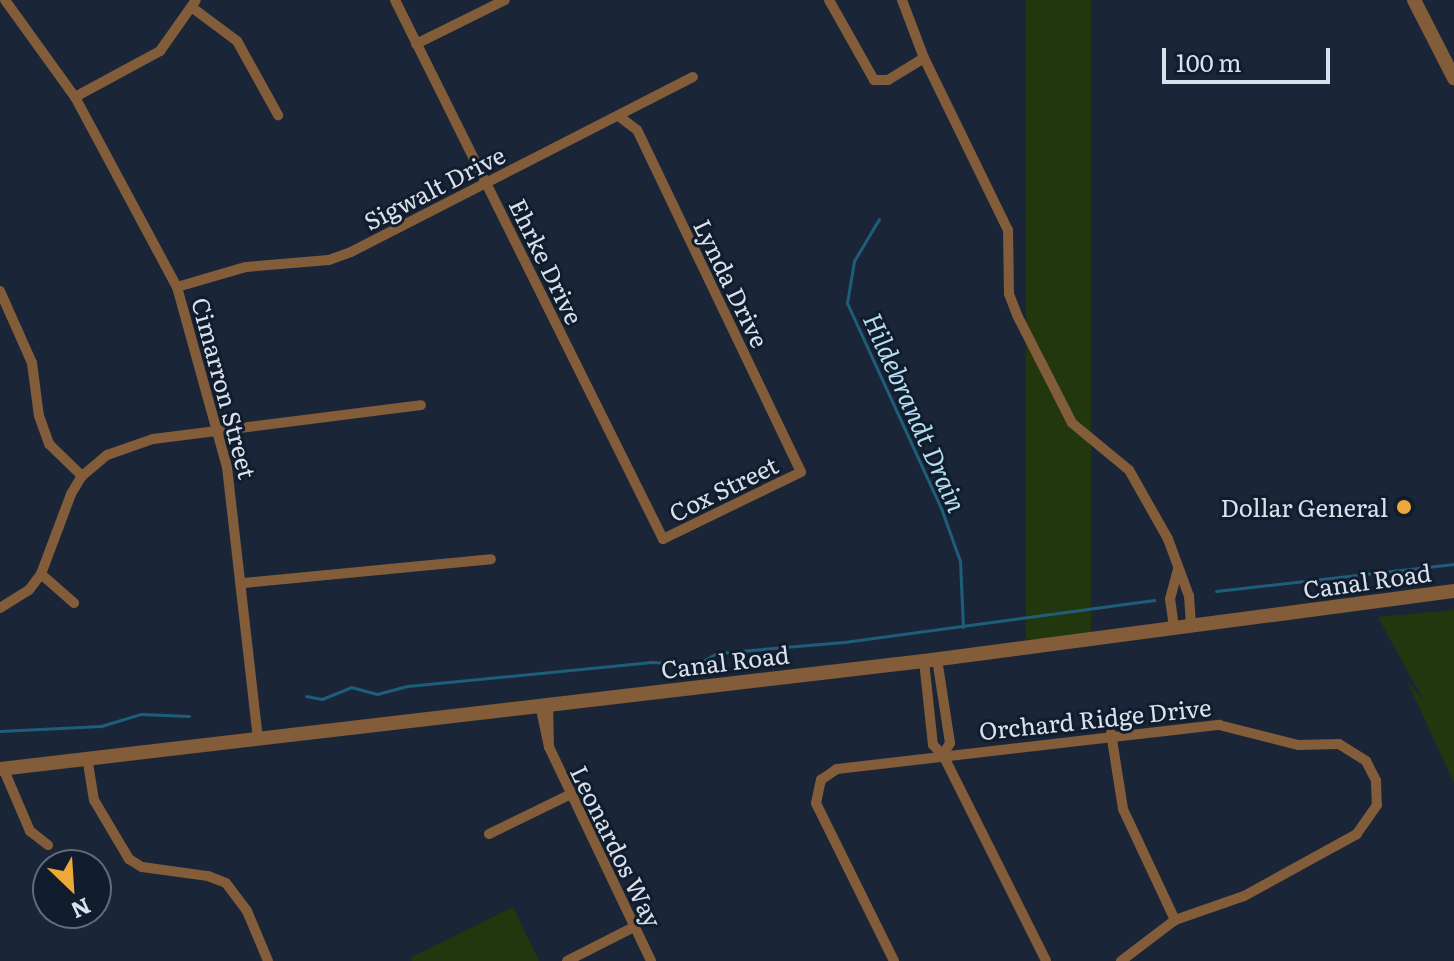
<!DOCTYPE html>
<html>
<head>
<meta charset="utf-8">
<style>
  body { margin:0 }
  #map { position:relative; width:1454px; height:961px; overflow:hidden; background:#1a2637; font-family:Literata,serif }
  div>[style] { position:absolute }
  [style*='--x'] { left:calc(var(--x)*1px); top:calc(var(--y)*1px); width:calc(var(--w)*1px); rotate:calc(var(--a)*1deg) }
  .green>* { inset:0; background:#23370e; transform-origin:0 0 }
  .stream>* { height:3px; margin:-1.5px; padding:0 1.5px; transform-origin:1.5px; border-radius:1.5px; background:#1e5e7a }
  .minor>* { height:10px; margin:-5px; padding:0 5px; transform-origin:5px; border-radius:5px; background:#835c3a }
  .tertiary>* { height:14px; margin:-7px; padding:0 7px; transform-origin:7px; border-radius:7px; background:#835c3a }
  .dots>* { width:22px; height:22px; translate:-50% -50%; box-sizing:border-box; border:4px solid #111c2d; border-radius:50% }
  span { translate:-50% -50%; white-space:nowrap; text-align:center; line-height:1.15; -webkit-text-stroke:6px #111c2d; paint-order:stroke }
  .street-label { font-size:24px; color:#d9e1ed }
  .poi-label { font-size:24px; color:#d9e1ed }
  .right { translate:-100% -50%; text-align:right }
  .water-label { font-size:26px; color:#b6def3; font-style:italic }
  .north { position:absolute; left:32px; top:849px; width:80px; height:80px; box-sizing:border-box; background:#111c2d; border:2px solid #616b7a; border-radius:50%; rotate:155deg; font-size:22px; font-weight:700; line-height:32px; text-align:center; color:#d9e1ed }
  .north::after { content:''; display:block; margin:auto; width:28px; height:36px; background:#eca93a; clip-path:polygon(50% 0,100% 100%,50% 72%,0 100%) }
  .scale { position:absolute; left:1162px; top:48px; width:168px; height:36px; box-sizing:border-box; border:4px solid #d9e1ed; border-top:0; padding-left:10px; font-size:24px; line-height:28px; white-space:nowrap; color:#d9e1ed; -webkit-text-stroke:6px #111c2d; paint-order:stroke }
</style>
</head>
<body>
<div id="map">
  <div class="green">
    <i style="left:1026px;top:0;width:65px;height:639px"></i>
    <i style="clip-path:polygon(1454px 610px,1454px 783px,1407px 681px,1424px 701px,1378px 617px)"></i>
    <i style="clip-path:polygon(513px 907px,539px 961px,412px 961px,410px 958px)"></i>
  </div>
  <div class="stream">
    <i style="--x:879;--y:219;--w:49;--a:120.8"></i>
    <i style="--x:854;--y:261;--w:43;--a:99.5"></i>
    <i style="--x:847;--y:303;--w:226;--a:65.4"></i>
    <i style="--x:941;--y:508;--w:56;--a:70.3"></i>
    <i style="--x:960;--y:561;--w:66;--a:87.4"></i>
    <i style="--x:1216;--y:591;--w:240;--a:-6.5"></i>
    <i style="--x:306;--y:696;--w:16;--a:11"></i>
    <i style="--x:322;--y:699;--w:31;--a:-22"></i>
    <i style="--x:351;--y:687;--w:27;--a:15"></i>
    <i style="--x:377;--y:694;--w:31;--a:-15"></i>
    <i style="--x:407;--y:686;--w:246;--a:-5.6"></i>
    <i style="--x:652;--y:662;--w:44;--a:3.9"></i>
    <i style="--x:696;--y:665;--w:24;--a:-30"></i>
    <i style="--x:717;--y:653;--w:127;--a:-5"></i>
    <i style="--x:844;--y:642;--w:313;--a:-7.7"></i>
    <i style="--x:0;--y:731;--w:101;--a:-2.8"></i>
    <i style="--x:101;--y:726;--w:42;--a:-16.7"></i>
    <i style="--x:141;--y:714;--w:48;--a:2.4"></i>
  </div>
  <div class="minor">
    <i style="--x:5;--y:0;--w:120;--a:54.2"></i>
    <i style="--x:75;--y:97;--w:216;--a:61.8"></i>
    <i style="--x:177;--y:287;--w:187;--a:74.5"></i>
    <i style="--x:227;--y:467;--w:272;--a:83.5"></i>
    <i style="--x:395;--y:0;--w:602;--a:63.56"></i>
    <i style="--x:663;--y:539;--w:153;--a:-25.9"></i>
    <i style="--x:801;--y:472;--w:379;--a:-115.6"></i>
    <i style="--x:637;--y:130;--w:21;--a:-143"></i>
    <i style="--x:829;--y:0;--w:92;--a:60.6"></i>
    <i style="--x:874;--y:80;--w:14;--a:0"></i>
    <i style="--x:888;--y:80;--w:42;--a:-31.4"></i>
    <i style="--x:902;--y:0;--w:62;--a:69.2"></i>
    <i style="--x:924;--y:58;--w:191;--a:64"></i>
    <i style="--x:1008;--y:230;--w:64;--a:89.1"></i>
    <i style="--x:1009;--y:294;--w:22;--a:69"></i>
    <i style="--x:1017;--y:315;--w:121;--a:63"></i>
    <i style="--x:1072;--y:423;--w:74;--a:39.5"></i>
    <i style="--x:1129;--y:470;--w:79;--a:60.5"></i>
    <i style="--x:1168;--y:539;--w:61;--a:69.8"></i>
    <i style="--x:1189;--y:596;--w:28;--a:86"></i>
    <i style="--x:194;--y:9;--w:54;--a:36.7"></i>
    <i style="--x:237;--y:41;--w:85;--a:61"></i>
    <i style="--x:416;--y:44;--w:99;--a:-26.3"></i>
    <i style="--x:75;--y:97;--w:97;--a:-28.4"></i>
    <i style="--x:160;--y:51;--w:62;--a:-54.8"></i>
    <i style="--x:177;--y:287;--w:72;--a:-16.2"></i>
    <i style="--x:246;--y:267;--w:83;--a:-4.8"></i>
    <i style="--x:329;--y:260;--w:23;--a:-20"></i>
    <i style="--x:351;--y:252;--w:384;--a:-27.1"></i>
    <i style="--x:0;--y:291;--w:79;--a:66"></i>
    <i style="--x:32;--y:363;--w:53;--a:82.5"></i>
    <i style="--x:39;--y:416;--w:30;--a:70"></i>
    <i style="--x:49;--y:444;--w:46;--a:44.1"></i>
    <i style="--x:41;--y:574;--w:44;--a:41.3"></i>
    <i style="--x:244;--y:583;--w:248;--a:-5.5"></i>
    <i style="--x:0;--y:608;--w:34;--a:-32"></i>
    <i style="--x:29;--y:590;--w:20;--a:-53"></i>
    <i style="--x:41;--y:574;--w:85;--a:-69.4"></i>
    <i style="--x:71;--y:494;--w:21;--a:-59"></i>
    <i style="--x:82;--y:476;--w:33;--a:-40"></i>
    <i style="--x:107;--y:455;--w:49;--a:-19.2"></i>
    <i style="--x:153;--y:439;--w:270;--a:-7.2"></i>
    <i style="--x:1174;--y:627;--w:28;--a:-98"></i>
    <i style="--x:1170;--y:599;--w:31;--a:-75"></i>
    <i style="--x:924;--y:661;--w:84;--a:83.9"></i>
    <i style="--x:933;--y:745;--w:14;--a:45"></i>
    <i style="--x:943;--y:755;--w:14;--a:-60"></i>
    <i style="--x:950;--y:743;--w:85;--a:-98.8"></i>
    <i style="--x:540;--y:705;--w:43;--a:77.9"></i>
    <i style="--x:549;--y:747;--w:43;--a:-91.3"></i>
    <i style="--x:1111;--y:733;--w:77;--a:81"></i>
    <i style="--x:1123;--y:809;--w:123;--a:64.9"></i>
    <i style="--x:549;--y:747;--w:237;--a:64.5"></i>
    <i style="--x:943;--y:755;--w:230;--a:63.4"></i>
    <i style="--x:87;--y:757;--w:44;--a:80.8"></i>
    <i style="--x:94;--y:800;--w:69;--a:59.3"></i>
    <i style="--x:129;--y:859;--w:15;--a:32"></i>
    <i style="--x:142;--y:867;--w:67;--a:7.8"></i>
    <i style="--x:208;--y:876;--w:19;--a:21"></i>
    <i style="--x:226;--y:883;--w:35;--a:53"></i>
    <i style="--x:247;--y:911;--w:54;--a:67.2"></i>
    <i style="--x:3;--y:768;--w:69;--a:66.8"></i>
    <i style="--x:30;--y:831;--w:23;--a:38"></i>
    <i style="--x:489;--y:834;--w:89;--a:-26"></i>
    <i style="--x:567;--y:961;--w:75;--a:-26.9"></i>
    <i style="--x:894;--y:961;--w:176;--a:-116.3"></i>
    <i style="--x:816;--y:803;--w:24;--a:-78"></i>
    <i style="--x:821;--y:780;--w:19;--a:-35"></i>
    <i style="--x:837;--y:769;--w:385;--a:-6.6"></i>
    <i style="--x:1219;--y:725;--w:81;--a:14.2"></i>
    <i style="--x:1298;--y:745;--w:41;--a:-1.4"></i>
    <i style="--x:1339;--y:744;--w:32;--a:32"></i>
    <i style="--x:1366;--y:761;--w:22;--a:63"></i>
    <i style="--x:1376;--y:781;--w:24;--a:88"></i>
    <i style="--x:1377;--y:805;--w:35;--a:125"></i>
    <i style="--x:1357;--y:834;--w:129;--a:151.2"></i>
    <i style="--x:1244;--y:896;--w:73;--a:160.8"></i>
    <i style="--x:1175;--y:920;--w:68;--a:142.8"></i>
  </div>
  <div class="tertiary">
    <i style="--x:1414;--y:0;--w:88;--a:62.9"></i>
    <i style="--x:0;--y:769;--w:930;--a:-6.67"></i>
    <i style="--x:924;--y:661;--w:535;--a:-7.52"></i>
  </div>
  <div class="dots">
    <i style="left:1404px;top:507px;background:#eca93a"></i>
  </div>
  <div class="street-label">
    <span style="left:434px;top:187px;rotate:-27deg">Sigwalt Drive</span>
    <span style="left:547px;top:261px;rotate:64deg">Ehrke Drive</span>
    <span style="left:732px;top:283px;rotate:64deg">Lynda Drive</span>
    <span style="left:225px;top:388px;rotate:75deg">Cimarron Street</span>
    <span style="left:723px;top:488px;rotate:-26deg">Cox Street</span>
    <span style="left:1367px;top:580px;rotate:-8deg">Canal Road</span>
    <span style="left:725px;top:661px;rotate:-7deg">Canal Road</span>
    <span style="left:1095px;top:718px;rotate:-6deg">Orchard Ridge Drive</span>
    <span style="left:617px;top:846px;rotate:64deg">Leonardos Way</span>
  </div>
  <div class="poi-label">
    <span class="right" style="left:1388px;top:507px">Dollar General</span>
  </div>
  <div class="water-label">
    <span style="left:916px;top:412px;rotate:66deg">Hildebrandt Drain</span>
  </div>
  <div class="north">N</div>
  <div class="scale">100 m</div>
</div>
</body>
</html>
